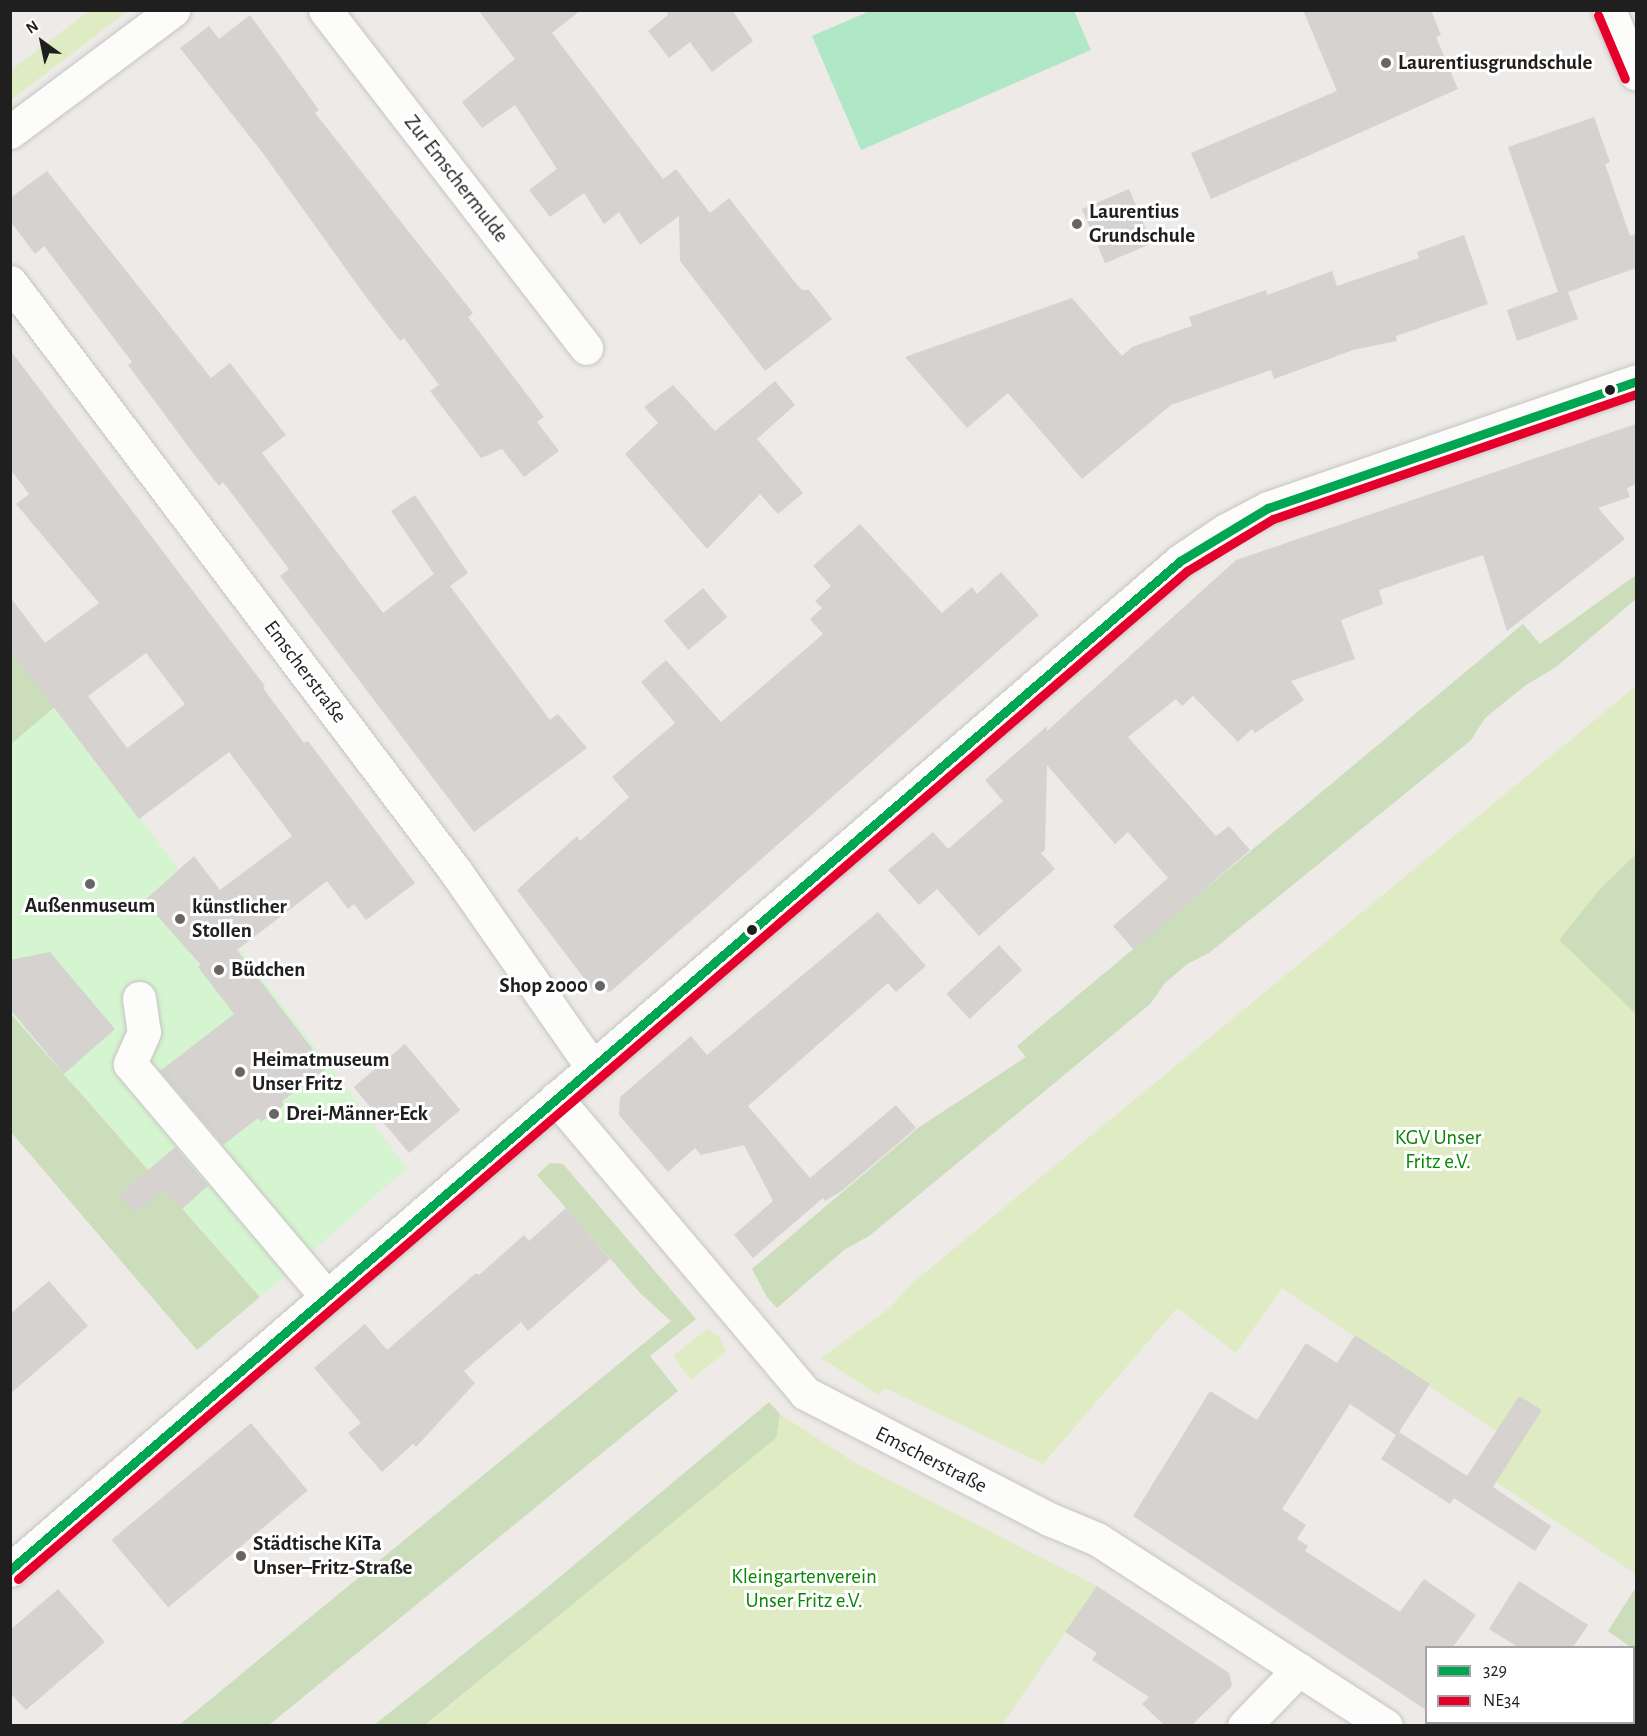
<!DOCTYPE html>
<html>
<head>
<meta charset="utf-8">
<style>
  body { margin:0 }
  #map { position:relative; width:1647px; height:1736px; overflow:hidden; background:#edeae7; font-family:"Alegreya Sans",sans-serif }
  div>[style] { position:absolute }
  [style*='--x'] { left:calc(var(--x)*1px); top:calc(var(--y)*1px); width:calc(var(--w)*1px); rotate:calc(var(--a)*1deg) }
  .grass>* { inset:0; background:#dfecc3 }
  .forest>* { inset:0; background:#cbddba }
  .park>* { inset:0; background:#d5f5d0 }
  .pitch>* { inset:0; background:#afe7c7 }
  .building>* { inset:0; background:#d5d2d0; transform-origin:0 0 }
  .roads { filter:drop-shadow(0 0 2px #c6c5c3) drop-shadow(0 0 2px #c6c5c3) }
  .minor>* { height:33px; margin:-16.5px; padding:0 16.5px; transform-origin:16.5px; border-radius:16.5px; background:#fcfcfb }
  .bus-1>* { height:9px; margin:-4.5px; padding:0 4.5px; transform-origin:4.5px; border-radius:4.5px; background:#00a651 }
  .bus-2>* { height:9px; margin:-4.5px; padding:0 4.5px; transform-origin:4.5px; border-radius:4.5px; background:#e4002b }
  .dots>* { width:16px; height:16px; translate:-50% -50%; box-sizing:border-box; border:3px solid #fff; border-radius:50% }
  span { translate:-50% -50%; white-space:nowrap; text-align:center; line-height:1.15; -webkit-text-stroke:6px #fff; paint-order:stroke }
  .poi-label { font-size:21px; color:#1f1f1f; font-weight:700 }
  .left { translate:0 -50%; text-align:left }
  .right { translate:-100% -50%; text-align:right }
  .street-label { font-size:21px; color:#1f1f1f }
  .park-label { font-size:21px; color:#0b8603 }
  .frame { position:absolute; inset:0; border:12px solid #1f1f1f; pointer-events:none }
  .legend { position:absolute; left:1425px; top:1646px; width:210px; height:78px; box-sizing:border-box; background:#fff; border:2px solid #a5a5a5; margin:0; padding:8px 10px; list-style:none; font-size:18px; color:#1f1f1f }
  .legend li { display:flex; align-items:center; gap:12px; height:30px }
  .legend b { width:30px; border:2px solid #a5a5a5 }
  .north { position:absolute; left:12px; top:12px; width:60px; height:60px; -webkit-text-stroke:4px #fff; paint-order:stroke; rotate:327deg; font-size:16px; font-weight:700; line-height:24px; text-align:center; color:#1f1f1f }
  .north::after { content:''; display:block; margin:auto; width:21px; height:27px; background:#1f1f1f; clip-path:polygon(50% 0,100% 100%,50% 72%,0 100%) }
</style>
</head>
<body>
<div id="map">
  <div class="grass">
    <i style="clip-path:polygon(89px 11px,128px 11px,11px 100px,11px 70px)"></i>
    <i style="clip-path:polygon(1636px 686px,1636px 854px,1600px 889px,1559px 940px,1636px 1014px,1636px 1574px,1496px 1482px,1519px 1446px,1282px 1288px,1236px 1353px,1177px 1308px,1043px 1464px,885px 1388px,878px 1395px,821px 1358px,890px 1308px,910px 1285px)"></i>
    <i style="clip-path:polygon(707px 1329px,719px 1337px,726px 1351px,691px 1380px,673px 1356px)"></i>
    <i style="clip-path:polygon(780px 1414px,852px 1461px,1097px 1586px,1002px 1725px,425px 1726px,775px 1438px)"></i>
  </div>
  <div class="forest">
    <i style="clip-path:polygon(1636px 575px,1636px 599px,1556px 667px,1526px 685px,1485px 718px,1471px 740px,1209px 953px,1187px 964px,1165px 983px,1150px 1004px,869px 1236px,844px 1250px,777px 1308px,767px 1297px,752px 1269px,918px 1128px,1026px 1057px,1017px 1046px,1523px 624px,1540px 644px)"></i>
    <i style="clip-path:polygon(10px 649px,55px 707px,11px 745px,10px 745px)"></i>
    <i style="clip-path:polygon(1636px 854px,1636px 1014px,1559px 940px,1600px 889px)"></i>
    <i style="clip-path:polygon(10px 1013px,260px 1297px,197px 1350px,11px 1132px)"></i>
    <i style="clip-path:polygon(550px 1163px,563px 1164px,696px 1319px,650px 1356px,678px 1391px,269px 1725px,178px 1726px,671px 1321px,641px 1294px,537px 1175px)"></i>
    <i style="clip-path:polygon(769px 1402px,780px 1414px,776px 1438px,425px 1725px,374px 1725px,537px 1596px)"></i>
    <i style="clip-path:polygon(1636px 1587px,1636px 1725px,1587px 1725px,1634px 1722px,1635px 1650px,1608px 1631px)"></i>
  </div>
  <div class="park">
    <i style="clip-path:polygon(55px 707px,407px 1168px,260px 1297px,11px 1013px,10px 745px)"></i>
  </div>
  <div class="pitch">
    <i style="clip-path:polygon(870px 11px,1074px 11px,1091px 50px,861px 150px,812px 36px)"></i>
  </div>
  <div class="building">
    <i style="clip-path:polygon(478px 10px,581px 10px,552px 33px,663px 179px,676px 169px,710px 213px,729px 198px,794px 281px,802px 290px,809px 290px,832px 319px,765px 371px,680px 261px,679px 216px,640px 245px,619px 212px,604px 224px,584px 193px,550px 217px,529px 190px,557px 169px,515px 105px,482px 128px,462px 102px,515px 59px)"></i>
    <i style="clip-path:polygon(665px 10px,732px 10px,753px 41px,712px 72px,690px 42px,669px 58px,648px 31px,668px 15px)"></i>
    <i style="clip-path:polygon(1303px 10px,1431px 10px,1441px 35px,1436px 37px,1458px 89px,1211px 199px,1191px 153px,1337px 91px)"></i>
    <i style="clip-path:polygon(250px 15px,319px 110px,315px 113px,473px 313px,468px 317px,544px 417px,537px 422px,559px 451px,524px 477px,502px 449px,481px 458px,430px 391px,439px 385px,404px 338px,400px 341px,369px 301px,262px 152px,180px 48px,209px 26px,219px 39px)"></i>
    <i style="clip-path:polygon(1594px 117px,1610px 162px,1605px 164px,1630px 236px,1636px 234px,1636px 268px,1568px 292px,1578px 319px,1517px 341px,1507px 310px,1558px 292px,1508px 147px)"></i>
    <i style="clip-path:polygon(47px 171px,211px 378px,230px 363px,286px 435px,262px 453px,383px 613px,434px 574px,391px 511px,415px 495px,468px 573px,450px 586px,550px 720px,558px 714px,587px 748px,474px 832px,280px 576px,289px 569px,223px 482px,219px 486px,193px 453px,128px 365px,132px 362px,44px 246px,35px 254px,10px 221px,10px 198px)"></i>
    <i style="left:1129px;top:189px;width:59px;height:51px;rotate:67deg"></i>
    <i style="clip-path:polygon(1464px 235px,1488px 304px,1396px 336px,1397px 341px,1353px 350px,1274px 379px,1271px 370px,1171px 405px,1082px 479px,1008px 393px,967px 428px,905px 357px,1072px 298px,1122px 356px,1132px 347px,1192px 326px,1189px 317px,1266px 290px,1267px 295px,1332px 271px,1337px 286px,1419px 258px,1417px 252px)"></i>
    <i style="clip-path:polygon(evenodd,10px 350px,265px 686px,263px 688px,304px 743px,308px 741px,415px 883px,366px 920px,354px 904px,348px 909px,327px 881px,237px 950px,327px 1068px,282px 1101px,284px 1105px,261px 1122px,258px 1118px,223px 1145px,160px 1071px,234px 1014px,198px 967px,201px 965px,144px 901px,194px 856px,220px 890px,292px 836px,229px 752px,139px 819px,10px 650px,10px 597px,45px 643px,99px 603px,16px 504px,29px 494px,10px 469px,10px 350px,146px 653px,185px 704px,127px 748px,88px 696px,146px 653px)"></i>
    <i style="clip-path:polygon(775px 381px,795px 405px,757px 439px,803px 493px,778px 514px,760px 494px,707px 549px,625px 454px,658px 423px,644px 407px,673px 385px,715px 431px)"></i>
    <i style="clip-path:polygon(1636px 424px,1636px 484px,1627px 488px,1630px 497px,1598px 508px,1625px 539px,1507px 631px,1483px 555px,1379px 590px,1383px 604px,1341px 620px,1355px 659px,1291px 681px,1304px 700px,1255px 733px,1252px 729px,1238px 742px,1193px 696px,1182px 706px,1176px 699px,1128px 737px,1216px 836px,1229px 826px,1250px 850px,1134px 950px,1113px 926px,1168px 878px,1128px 832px,1115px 844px,1047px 765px,1045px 850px,1041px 853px,1055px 869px,979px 936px,937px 889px,919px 905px,888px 870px,933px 832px,948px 849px,1003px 801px,985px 780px,1047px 726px,1047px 731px,1236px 560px)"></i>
    <i style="clip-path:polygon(860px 524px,942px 613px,972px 587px,977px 594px,1001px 572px,1039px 615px,610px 992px,593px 990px,517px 890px,577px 836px,580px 841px,629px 797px,612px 777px,675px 723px,641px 682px,666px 660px,721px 722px,823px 634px,810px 619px,822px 608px,815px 601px,831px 586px,813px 566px)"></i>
    <i style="left:703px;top:588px;width:38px;height:51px;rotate:50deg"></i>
    <i style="clip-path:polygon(878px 912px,926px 966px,896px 992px,888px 983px,748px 1106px,810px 1178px,896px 1105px,916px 1128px,843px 1190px,825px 1201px,823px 1198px,753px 1258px,734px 1235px,773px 1201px,744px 1145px,701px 1155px,695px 1148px,668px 1172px,619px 1115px,620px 1097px,691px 1036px,707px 1055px)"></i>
    <i style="left:999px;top:945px;width:34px;height:72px;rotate:47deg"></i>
    <i style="clip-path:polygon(50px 952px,115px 1029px,64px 1074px,10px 1009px,10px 960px)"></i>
    <i style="left:405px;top:1044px;width:86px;height:67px;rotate:50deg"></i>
    <i style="clip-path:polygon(175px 1147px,208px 1186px,182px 1209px,165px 1190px,134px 1213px,119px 1195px)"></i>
    <i style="clip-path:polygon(566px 1208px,610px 1259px,528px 1331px,521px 1322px,464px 1371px,475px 1383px,416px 1447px,413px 1444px,382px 1472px,348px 1433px,361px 1423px,314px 1368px,365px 1324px,387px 1350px,476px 1273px,479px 1275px,524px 1235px,529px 1241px)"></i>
    <i style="clip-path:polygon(49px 1281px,88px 1326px,10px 1394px,10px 1314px)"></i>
    <i style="clip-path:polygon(1355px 1335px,1430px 1384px,1399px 1432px,1467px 1476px,1519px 1396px,1542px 1410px,1493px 1487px,1551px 1526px,1535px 1551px,1454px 1498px,1450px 1504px,1381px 1459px,1396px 1435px,1350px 1404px,1282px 1509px,1306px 1525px,1297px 1539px,1308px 1546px,1305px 1551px,1400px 1612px,1424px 1579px,1476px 1615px,1453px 1647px,1426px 1647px,1426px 1710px,1133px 1516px,1210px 1391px,1257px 1420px,1306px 1343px,1337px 1363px)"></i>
    <i style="left:251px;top:1423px;width:88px;height:182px;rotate:50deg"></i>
    <i style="clip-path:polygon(1519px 1581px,1588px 1625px,1573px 1647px,1518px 1647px,1489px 1629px)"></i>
    <i style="clip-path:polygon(1097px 1586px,1229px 1673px,1232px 1686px,1192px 1725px,1164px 1725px,1142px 1704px,1149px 1697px,1092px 1660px,1097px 1653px,1065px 1632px)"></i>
    <i style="clip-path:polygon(58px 1589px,105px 1642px,26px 1710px,10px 1693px,10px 1630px)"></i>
  </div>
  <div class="roads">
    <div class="minor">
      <i style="--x:325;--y:10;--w:427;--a:52.3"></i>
      <i style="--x:1609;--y:10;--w:69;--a:67.1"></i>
      <i style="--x:10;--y:132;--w:204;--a:-36.8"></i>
      <i style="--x:10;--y:282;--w:740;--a:52.91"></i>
      <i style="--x:456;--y:872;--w:238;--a:55.1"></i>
      <i style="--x:139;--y:998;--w:34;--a:82"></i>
      <i style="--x:144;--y:1032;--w:35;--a:114"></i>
      <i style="--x:130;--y:1064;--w:304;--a:49.8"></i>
      <i style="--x:556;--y:1098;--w:386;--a:49.8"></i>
      <i style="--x:805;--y:1393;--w:275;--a:27.3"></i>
      <i style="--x:1049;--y:1519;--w:52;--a:22.6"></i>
      <i style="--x:1097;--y:1539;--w:344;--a:32.9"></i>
      <i style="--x:10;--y:1570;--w:1545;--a:-40.77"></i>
      <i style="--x:1180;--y:561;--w:55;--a:-34"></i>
      <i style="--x:1226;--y:530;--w:47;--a:-27.6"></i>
      <i style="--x:1268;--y:508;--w:389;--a:-19"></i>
      <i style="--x:1244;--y:1726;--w:79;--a:-46"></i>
    </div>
  </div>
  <div class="bus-1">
    <i style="--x:10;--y:1570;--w:1545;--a:-40.77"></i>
    <i style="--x:1180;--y:561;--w:103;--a:-31.1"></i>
    <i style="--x:1268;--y:508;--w:389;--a:-19"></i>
  </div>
  <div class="bus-2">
    <i style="--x:1598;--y:15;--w:69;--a:67.1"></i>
    <i style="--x:18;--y:1579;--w:1544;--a:-40.77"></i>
    <i style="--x:1187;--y:571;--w:100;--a:-31.2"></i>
    <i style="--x:1273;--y:519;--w:384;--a:-19"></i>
  </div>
  <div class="dots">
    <i style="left:1386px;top:63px;background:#676665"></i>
    <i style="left:1077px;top:224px;background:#676665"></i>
    <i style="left:1610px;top:390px;background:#1f1f1f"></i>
    <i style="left:90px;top:884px;background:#676665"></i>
    <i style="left:180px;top:919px;background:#676665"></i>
    <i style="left:752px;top:930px;background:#1f1f1f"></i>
    <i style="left:219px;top:970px;background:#676665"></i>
    <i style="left:600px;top:986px;background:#676665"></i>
    <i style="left:240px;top:1072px;background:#676665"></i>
    <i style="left:274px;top:1114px;background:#676665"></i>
    <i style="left:241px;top:1556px;background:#676665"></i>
  </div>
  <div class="poi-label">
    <span class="left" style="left:1398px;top:63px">Laurentiusgrundschule</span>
    <span class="left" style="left:1089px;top:224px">Laurentius<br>Grundschule</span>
    <span style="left:90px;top:906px">Außenmuseum</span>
    <span class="left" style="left:192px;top:919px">künstlicher<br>Stollen</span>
    <span class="left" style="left:231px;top:970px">Büdchen</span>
    <span class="right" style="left:588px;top:986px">Shop 2000</span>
    <span class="left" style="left:252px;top:1072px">Heimatmuseum<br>Unser Fritz</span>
    <span class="left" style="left:286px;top:1114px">Drei-Männer-Eck</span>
    <span class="left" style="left:253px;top:1556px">Städtische KiTa<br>Unser–Fritz-Straße</span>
  </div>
  <div class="street-label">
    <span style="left:456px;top:179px;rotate:52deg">Zur Emschermulde</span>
    <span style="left:305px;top:672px;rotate:53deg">Emscherstraße</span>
    <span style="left:931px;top:1460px;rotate:27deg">Emscherstraße</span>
  </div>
  <div class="park-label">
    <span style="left:1438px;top:1150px">KGV Unser<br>Fritz e.V.</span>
    <span style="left:804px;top:1589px">Kleingartenverein<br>Unser Fritz e.V.</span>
  </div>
  <div class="frame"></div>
  <ul class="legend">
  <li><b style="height:8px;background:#00a651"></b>329</li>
  <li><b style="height:8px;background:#e4002b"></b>NE34</li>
  </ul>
  <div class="north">N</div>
</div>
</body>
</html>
